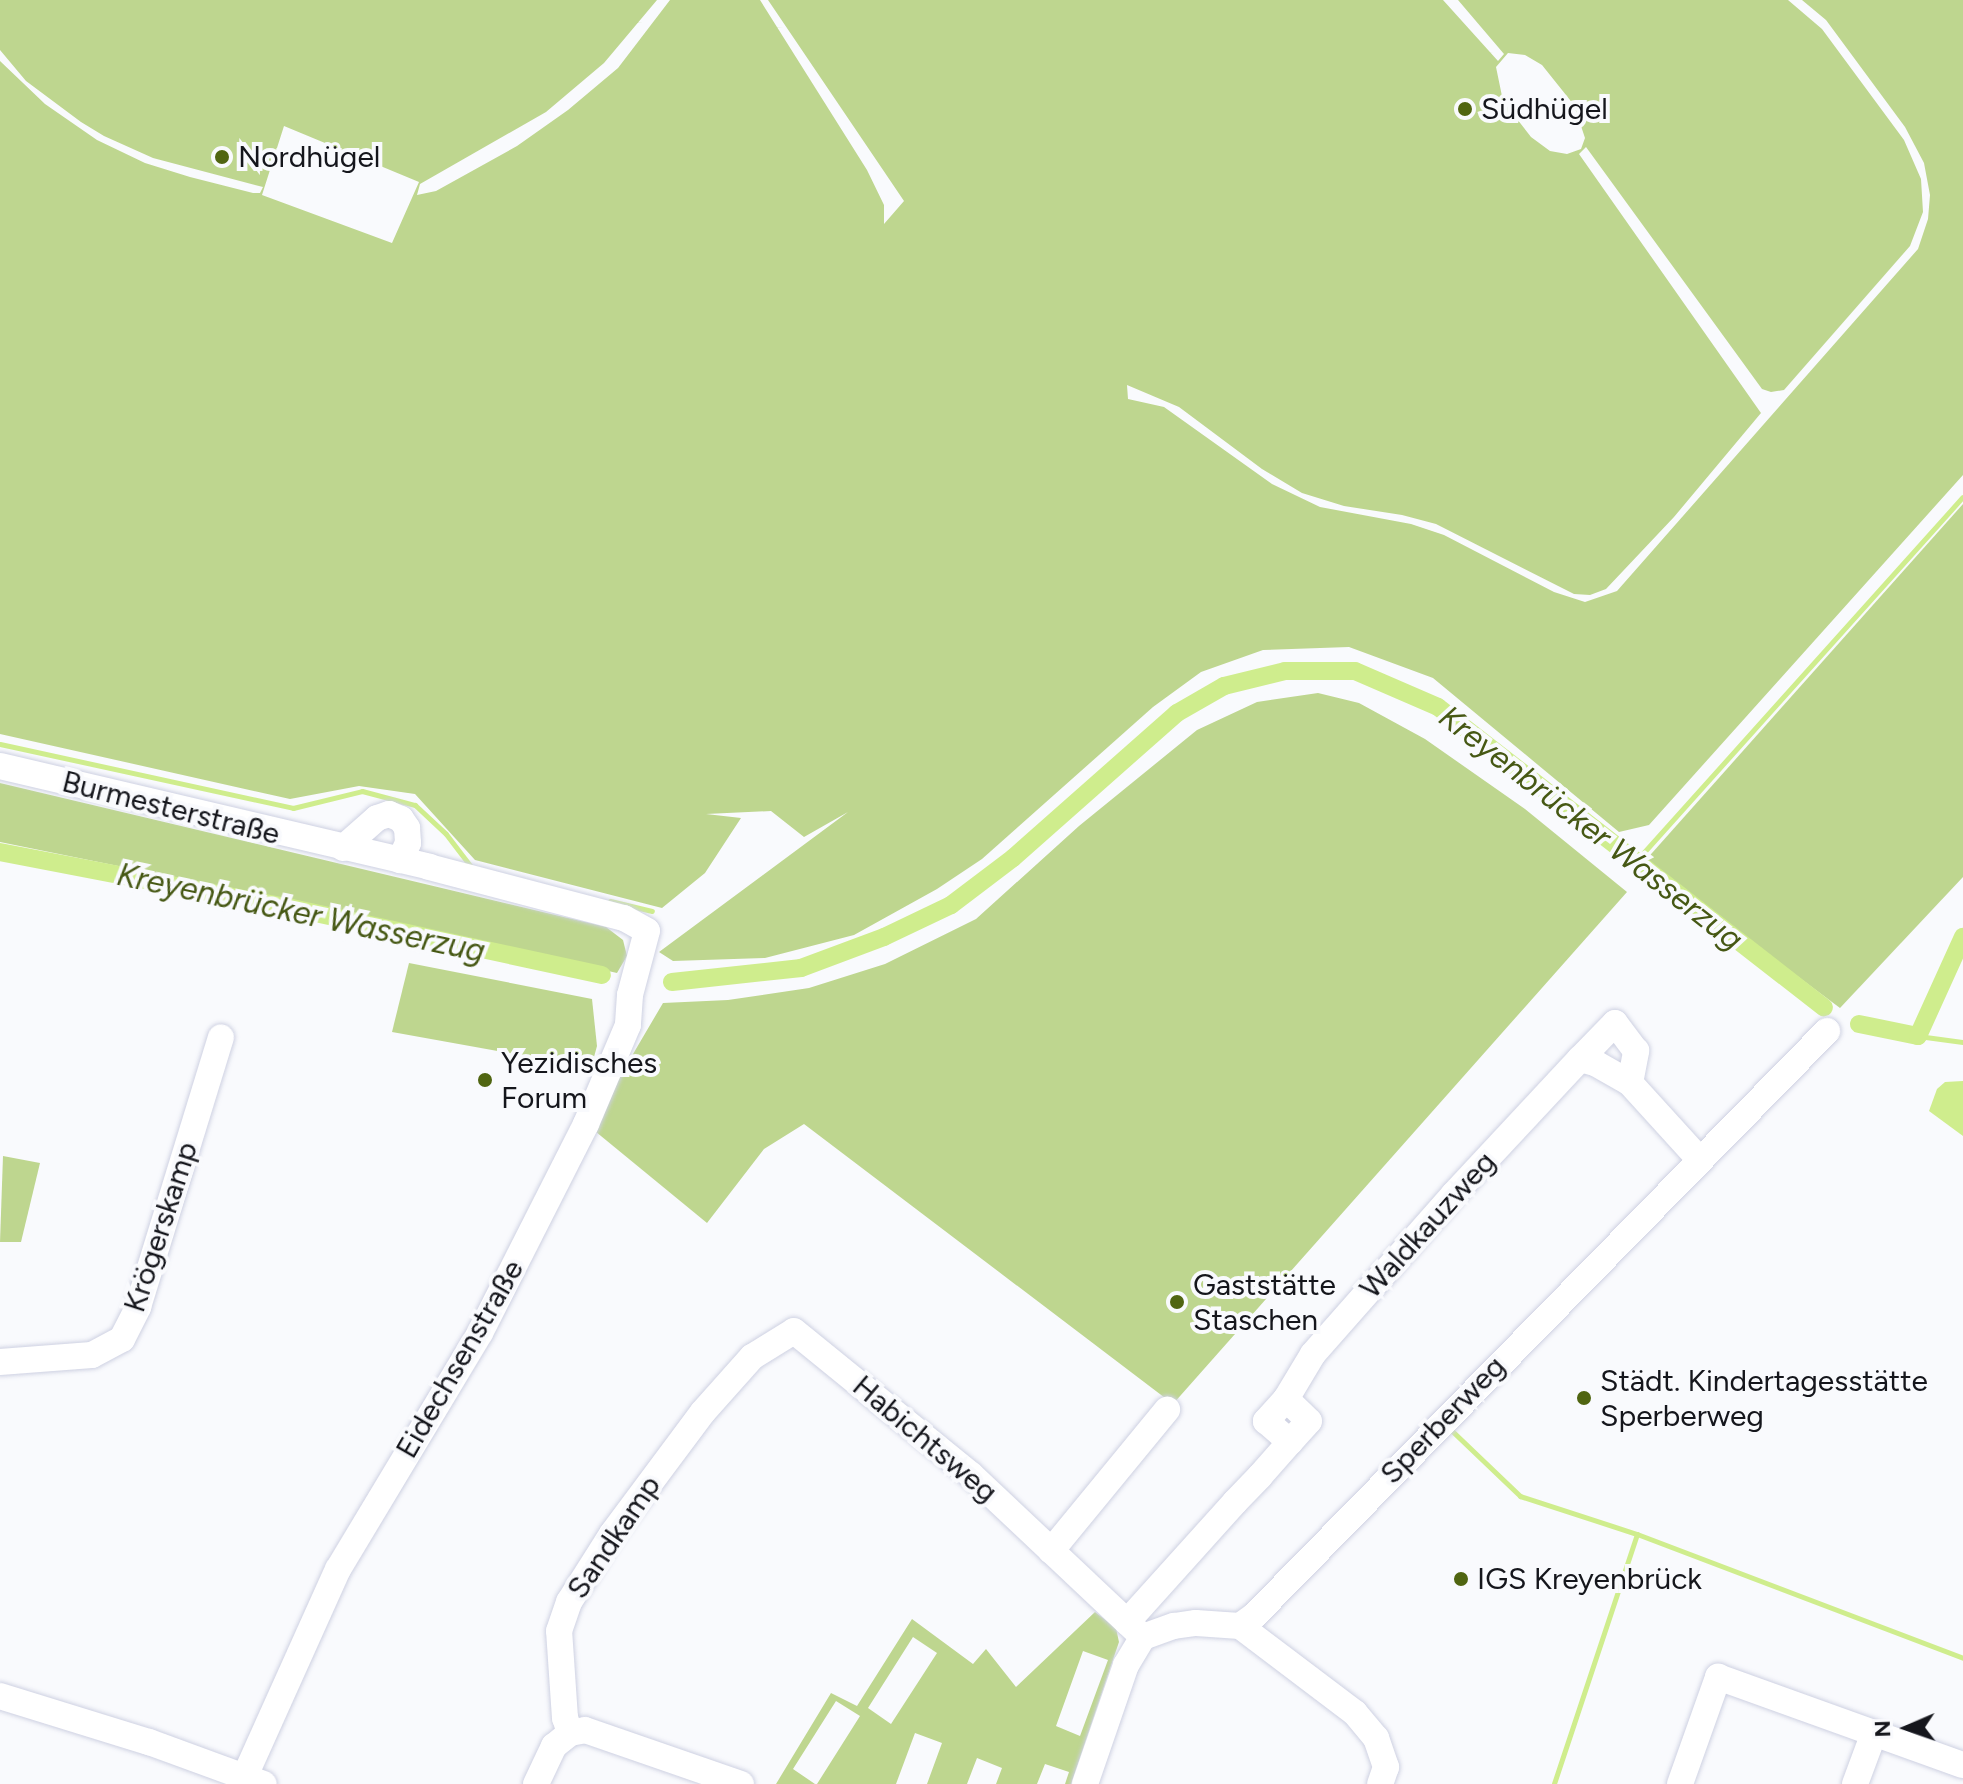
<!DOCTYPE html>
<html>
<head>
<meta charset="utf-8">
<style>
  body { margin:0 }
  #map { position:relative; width:1963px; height:1784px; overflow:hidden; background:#f9fafd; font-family:Figtree,sans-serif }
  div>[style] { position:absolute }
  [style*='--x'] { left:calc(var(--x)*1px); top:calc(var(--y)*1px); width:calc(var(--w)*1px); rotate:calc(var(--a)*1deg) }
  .green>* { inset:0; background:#bed68f }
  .water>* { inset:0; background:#cfed8d }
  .stream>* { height:5px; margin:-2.5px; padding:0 2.5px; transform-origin:2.5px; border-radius:2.5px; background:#cfed8d }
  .canal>* { height:18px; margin:-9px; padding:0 9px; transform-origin:9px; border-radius:9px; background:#cfed8d }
  .roads { filter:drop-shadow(0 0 2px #ced1e2) drop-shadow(0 0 2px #ced1e2) }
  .minor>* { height:26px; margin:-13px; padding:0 13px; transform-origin:13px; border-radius:13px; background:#fff }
  .dots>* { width:22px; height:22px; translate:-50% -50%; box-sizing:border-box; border:4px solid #f9fafd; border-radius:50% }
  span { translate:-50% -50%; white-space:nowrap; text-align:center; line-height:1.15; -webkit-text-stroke:8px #f9fafd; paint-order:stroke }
  .poi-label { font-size:30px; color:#15161c }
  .left { translate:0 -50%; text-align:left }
  .street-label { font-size:30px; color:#15161c }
  .water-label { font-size:32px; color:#465814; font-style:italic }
  .north { position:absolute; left:1867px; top:1688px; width:80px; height:80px; -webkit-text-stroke:6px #f9fafd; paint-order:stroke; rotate:268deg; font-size:22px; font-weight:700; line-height:32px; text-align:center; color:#15161c }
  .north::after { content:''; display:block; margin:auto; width:28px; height:36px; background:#15161c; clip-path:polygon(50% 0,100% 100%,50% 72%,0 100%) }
</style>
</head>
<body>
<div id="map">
  <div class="green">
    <i style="clip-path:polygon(evenodd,0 0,657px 0,604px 63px,546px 112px,420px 184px,417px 195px,436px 191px,517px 146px,568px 110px,618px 68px,670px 0,760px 0,867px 170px,884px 205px,884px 224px,904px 201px,768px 0,1443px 0,1498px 61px,1504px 54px,1458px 0,1788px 0,1822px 29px,1904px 140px,1921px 179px,1923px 212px,1910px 246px,1784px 390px,1771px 392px,1762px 389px,1586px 147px,1579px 154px,1761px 413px,1674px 517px,1606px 589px,1590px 595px,1574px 594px,1436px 524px,1402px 515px,1344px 506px,1302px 493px,1262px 469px,1179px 407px,1127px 385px,1128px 399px,1164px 407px,1272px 484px,1320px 507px,1411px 524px,1444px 535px,1554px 592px,1585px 602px,1617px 591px,1918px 249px,1928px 219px,1930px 195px,1924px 163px,1905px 127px,1826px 20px,1802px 0,1963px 0,1963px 475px,1649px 825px,1619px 832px,1433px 678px,1349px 647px,1263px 650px,1201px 672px,1153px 707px,982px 859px,937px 889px,854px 935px,765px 958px,673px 961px,659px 952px,848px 812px,804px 837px,771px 811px,706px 814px,741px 818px,705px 873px,662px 908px,475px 860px,415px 794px,359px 786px,290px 799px,0 734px,0 61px,45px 104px,97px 140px,145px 163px,190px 177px,253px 193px,260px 193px,263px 187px,153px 158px,104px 136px,81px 122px,26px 81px,0 50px,0 0,1508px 53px,1525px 55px,1542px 65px,1574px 105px,1585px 138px,1581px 149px,1567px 154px,1550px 151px,1531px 137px,1503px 101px,1496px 67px,1508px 53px,0 0,284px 126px,419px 182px,392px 243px,262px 195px,284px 126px)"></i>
    <i style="clip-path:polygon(1963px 504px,1963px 877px,1840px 1008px,1644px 862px)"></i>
    <i style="clip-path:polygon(1318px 693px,1359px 703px,1425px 739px,1525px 809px,1627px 892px,1173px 1404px,804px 1124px,764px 1149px,707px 1223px,590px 1127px,663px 1003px,728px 1000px,809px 988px,885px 964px,976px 919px,1079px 826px,1197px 730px,1257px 702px)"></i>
    <i style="clip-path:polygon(0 783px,606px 927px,623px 940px,627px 956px,617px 973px,374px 918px,0 842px)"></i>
    <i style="clip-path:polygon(409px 963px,592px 999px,597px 1046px,591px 1068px,392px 1032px)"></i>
    <i style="clip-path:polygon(3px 1156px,40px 1163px,21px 1242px,0 1242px)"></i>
    <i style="clip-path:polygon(evenodd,1095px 1612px,1116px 1628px,1119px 1642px,1071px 1784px,1065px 1784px,1069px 1772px,1045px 1764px,1037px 1784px,996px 1784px,1002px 1768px,977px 1758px,967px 1784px,927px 1784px,942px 1743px,915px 1733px,896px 1784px,817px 1784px,860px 1716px,836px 1701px,793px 1769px,815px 1784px,776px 1784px,831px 1693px,857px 1706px,912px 1619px,973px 1664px,986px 1649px,1016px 1687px,1095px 1612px,913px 1637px,937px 1653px,891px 1724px,868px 1708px,913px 1637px,1095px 1612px,1083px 1651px,1108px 1660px,1080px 1736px,1056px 1726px,1083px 1651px)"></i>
  </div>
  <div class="water">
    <i style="clip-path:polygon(1963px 1081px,1963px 1136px,1929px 1111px,1937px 1089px,1945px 1082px)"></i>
  </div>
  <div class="stream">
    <i style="--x:0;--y:744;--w:300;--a:12.3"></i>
    <i style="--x:293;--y:808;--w:71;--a:-13.8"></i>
    <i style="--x:362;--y:791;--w:55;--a:14.8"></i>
    <i style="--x:415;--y:805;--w:42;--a:43.1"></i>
    <i style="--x:446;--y:834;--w:43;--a:52.6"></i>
    <i style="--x:1636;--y:861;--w:489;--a:-48.1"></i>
    <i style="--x:610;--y:901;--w:43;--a:13.4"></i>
    <i style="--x:1918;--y:1036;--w:45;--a:7.6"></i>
    <i style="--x:1450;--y:1429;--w:97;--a:43.7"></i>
    <i style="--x:1520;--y:1496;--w:123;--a:18"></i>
    <i style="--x:1637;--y:1534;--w:263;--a:108.4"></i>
    <i style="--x:1637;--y:1534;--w:349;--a:20.8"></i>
  </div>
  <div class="canal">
    <i style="--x:0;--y:852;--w:297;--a:10.9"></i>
    <i style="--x:292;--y:908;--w:317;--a:12.2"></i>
    <i style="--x:672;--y:982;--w:130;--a:-6.2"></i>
    <i style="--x:801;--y:968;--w:89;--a:-20.5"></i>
    <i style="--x:884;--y:937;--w:74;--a:-25.5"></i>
    <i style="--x:951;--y:905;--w:78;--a:-37.2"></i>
    <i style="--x:1013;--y:858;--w:219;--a:-41.5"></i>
    <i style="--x:1177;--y:713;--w:54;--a:-29.9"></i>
    <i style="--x:1224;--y:686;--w:63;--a:-13.8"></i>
    <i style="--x:1285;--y:671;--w:70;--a:0"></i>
    <i style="--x:1355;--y:671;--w:90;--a:23.4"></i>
    <i style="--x:1438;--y:707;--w:489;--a:37.9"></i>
    <i style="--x:1859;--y:1024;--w:60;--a:11.5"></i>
    <i style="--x:1918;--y:1036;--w:109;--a:-65.6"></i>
  </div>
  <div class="roads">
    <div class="minor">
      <i style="--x:0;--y:766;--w:441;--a:13.2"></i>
      <i style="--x:429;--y:867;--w:202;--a:14.7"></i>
      <i style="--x:624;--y:918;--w:26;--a:29"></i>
      <i style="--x:647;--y:931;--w:66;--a:104.9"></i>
      <i style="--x:630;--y:995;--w:30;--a:94"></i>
      <i style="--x:628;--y:1025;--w:108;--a:113"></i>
      <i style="--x:586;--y:1124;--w:234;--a:116.9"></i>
      <i style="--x:480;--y:1333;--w:275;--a:121"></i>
      <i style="--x:338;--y:1569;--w:227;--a:114.2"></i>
      <i style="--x:343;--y:848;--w:45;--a:-41.4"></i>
      <i style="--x:377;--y:818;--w:13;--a:-18"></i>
      <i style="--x:389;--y:814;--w:13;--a:23"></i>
      <i style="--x:401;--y:819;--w:11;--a:56"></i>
      <i style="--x:407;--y:828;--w:15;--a:86"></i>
      <i style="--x:408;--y:843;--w:19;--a:115"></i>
      <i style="--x:1630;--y:1083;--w:33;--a:-79"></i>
      <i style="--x:1636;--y:1051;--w:35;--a:-127"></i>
      <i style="--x:1615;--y:1023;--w:50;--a:134.2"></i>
      <i style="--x:1580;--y:1059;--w:16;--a:15"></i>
      <i style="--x:1595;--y:1063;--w:40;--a:29.7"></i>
      <i style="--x:1630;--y:1083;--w:104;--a:47.7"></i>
      <i style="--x:0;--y:1362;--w:92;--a:-4.4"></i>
      <i style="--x:92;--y:1355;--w:34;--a:-28"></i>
      <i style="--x:122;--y:1339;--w:36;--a:-63"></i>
      <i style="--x:138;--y:1307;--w:282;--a:-72.9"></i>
      <i style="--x:1286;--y:1399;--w:52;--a:-59"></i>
      <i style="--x:1313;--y:1354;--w:213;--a:-48.6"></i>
      <i style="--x:1454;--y:1194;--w:185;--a:-47"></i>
      <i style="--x:1051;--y:1551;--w:183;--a:-50.6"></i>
      <i style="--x:1127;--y:1622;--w:161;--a:-48"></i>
      <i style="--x:1235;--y:1502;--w:36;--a:-46"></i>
      <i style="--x:1260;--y:1476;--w:45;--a:-48.6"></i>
      <i style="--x:1290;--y:1442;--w:28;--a:-48"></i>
      <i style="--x:1309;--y:1421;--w:32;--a:-136"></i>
      <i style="--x:1286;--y:1399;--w:30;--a:132"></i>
      <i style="--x:1266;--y:1421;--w:32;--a:41"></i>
      <i style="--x:1240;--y:1626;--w:144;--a:37.1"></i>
      <i style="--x:1355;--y:1713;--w:33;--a:50"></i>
      <i style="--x:1376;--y:1738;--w:31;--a:71"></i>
      <i style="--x:1386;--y:1767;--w:18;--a:109"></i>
      <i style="--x:0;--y:1696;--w:156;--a:17.2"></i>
      <i style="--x:149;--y:1742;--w:122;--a:20.1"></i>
      <i style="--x:570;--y:1733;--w:16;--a:-108"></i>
      <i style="--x:565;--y:1718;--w:87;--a:-93.9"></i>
      <i style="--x:559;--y:1631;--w:31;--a:-71"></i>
      <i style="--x:569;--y:1602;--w:80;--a:-57.7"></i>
      <i style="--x:612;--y:1534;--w:152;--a:-53.3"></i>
      <i style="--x:703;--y:1412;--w:74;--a:-48.3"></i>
      <i style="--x:752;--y:1357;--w:49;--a:-31.8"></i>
      <i style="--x:794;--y:1331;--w:228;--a:39.1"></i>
      <i style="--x:971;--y:1475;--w:236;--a:43.3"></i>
      <i style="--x:536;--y:1784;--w:42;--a:-64.7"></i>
      <i style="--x:554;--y:1746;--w:21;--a:-39"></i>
      <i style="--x:570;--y:1733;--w:15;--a:-11"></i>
      <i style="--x:585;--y:1730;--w:165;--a:19.1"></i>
      <i style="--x:1085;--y:1784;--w:126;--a:-71"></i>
      <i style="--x:1126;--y:1665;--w:33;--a:-59"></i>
      <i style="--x:1143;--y:1637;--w:33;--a:-20"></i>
      <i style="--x:1174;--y:1626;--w:22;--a:-8"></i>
      <i style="--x:1196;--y:1623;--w:44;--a:3.9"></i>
      <i style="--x:1240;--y:1626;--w:17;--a:-36"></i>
      <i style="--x:1254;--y:1616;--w:819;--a:-45.59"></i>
      <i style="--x:1680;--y:1784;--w:114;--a:-70.4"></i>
      <i style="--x:1718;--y:1677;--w:260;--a:19.8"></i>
      <i style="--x:1855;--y:1784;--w:54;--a:-69.6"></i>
    </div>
  </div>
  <div class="dots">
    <i style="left:1465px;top:109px;background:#506511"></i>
    <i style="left:222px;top:157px;background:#506511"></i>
    <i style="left:485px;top:1080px;background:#506511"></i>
    <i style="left:1177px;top:1302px;background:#506511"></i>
    <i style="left:1584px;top:1398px;background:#506511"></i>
    <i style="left:1461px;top:1579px;background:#506511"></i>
  </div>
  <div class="poi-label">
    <span class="left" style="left:1481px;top:109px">Südhügel</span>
    <span class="left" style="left:238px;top:157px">Nordhügel</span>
    <span class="left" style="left:501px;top:1080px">Yezidisches<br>Forum</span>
    <span class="left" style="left:1193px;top:1302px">Gaststätte<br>Staschen</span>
    <span class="left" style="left:1600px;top:1398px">Städt. Kindertagesstätte<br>Sperberweg</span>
    <span class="left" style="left:1477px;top:1579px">IGS Kreyenbrück</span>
  </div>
  <div class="street-label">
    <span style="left:171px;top:808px;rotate:14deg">Burmesterstraße</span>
    <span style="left:1428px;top:1225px;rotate:-48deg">Waldkauzweg</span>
    <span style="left:161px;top:1227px;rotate:-72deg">Krögerskamp</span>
    <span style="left:460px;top:1359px;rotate:-60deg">Eidechsenstraße</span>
    <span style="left:1443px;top:1420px;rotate:-46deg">Sperberweg</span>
    <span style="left:925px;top:1439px;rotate:40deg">Habichtsweg</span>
    <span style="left:614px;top:1537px;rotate:-56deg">Sandkamp</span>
  </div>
  <div class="water-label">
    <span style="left:1591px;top:828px;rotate:38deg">Kreyenbrücker Wasserzug</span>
    <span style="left:301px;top:913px;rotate:12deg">Kreyenbrücker Wasserzug</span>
  </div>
  <div class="north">N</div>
</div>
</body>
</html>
